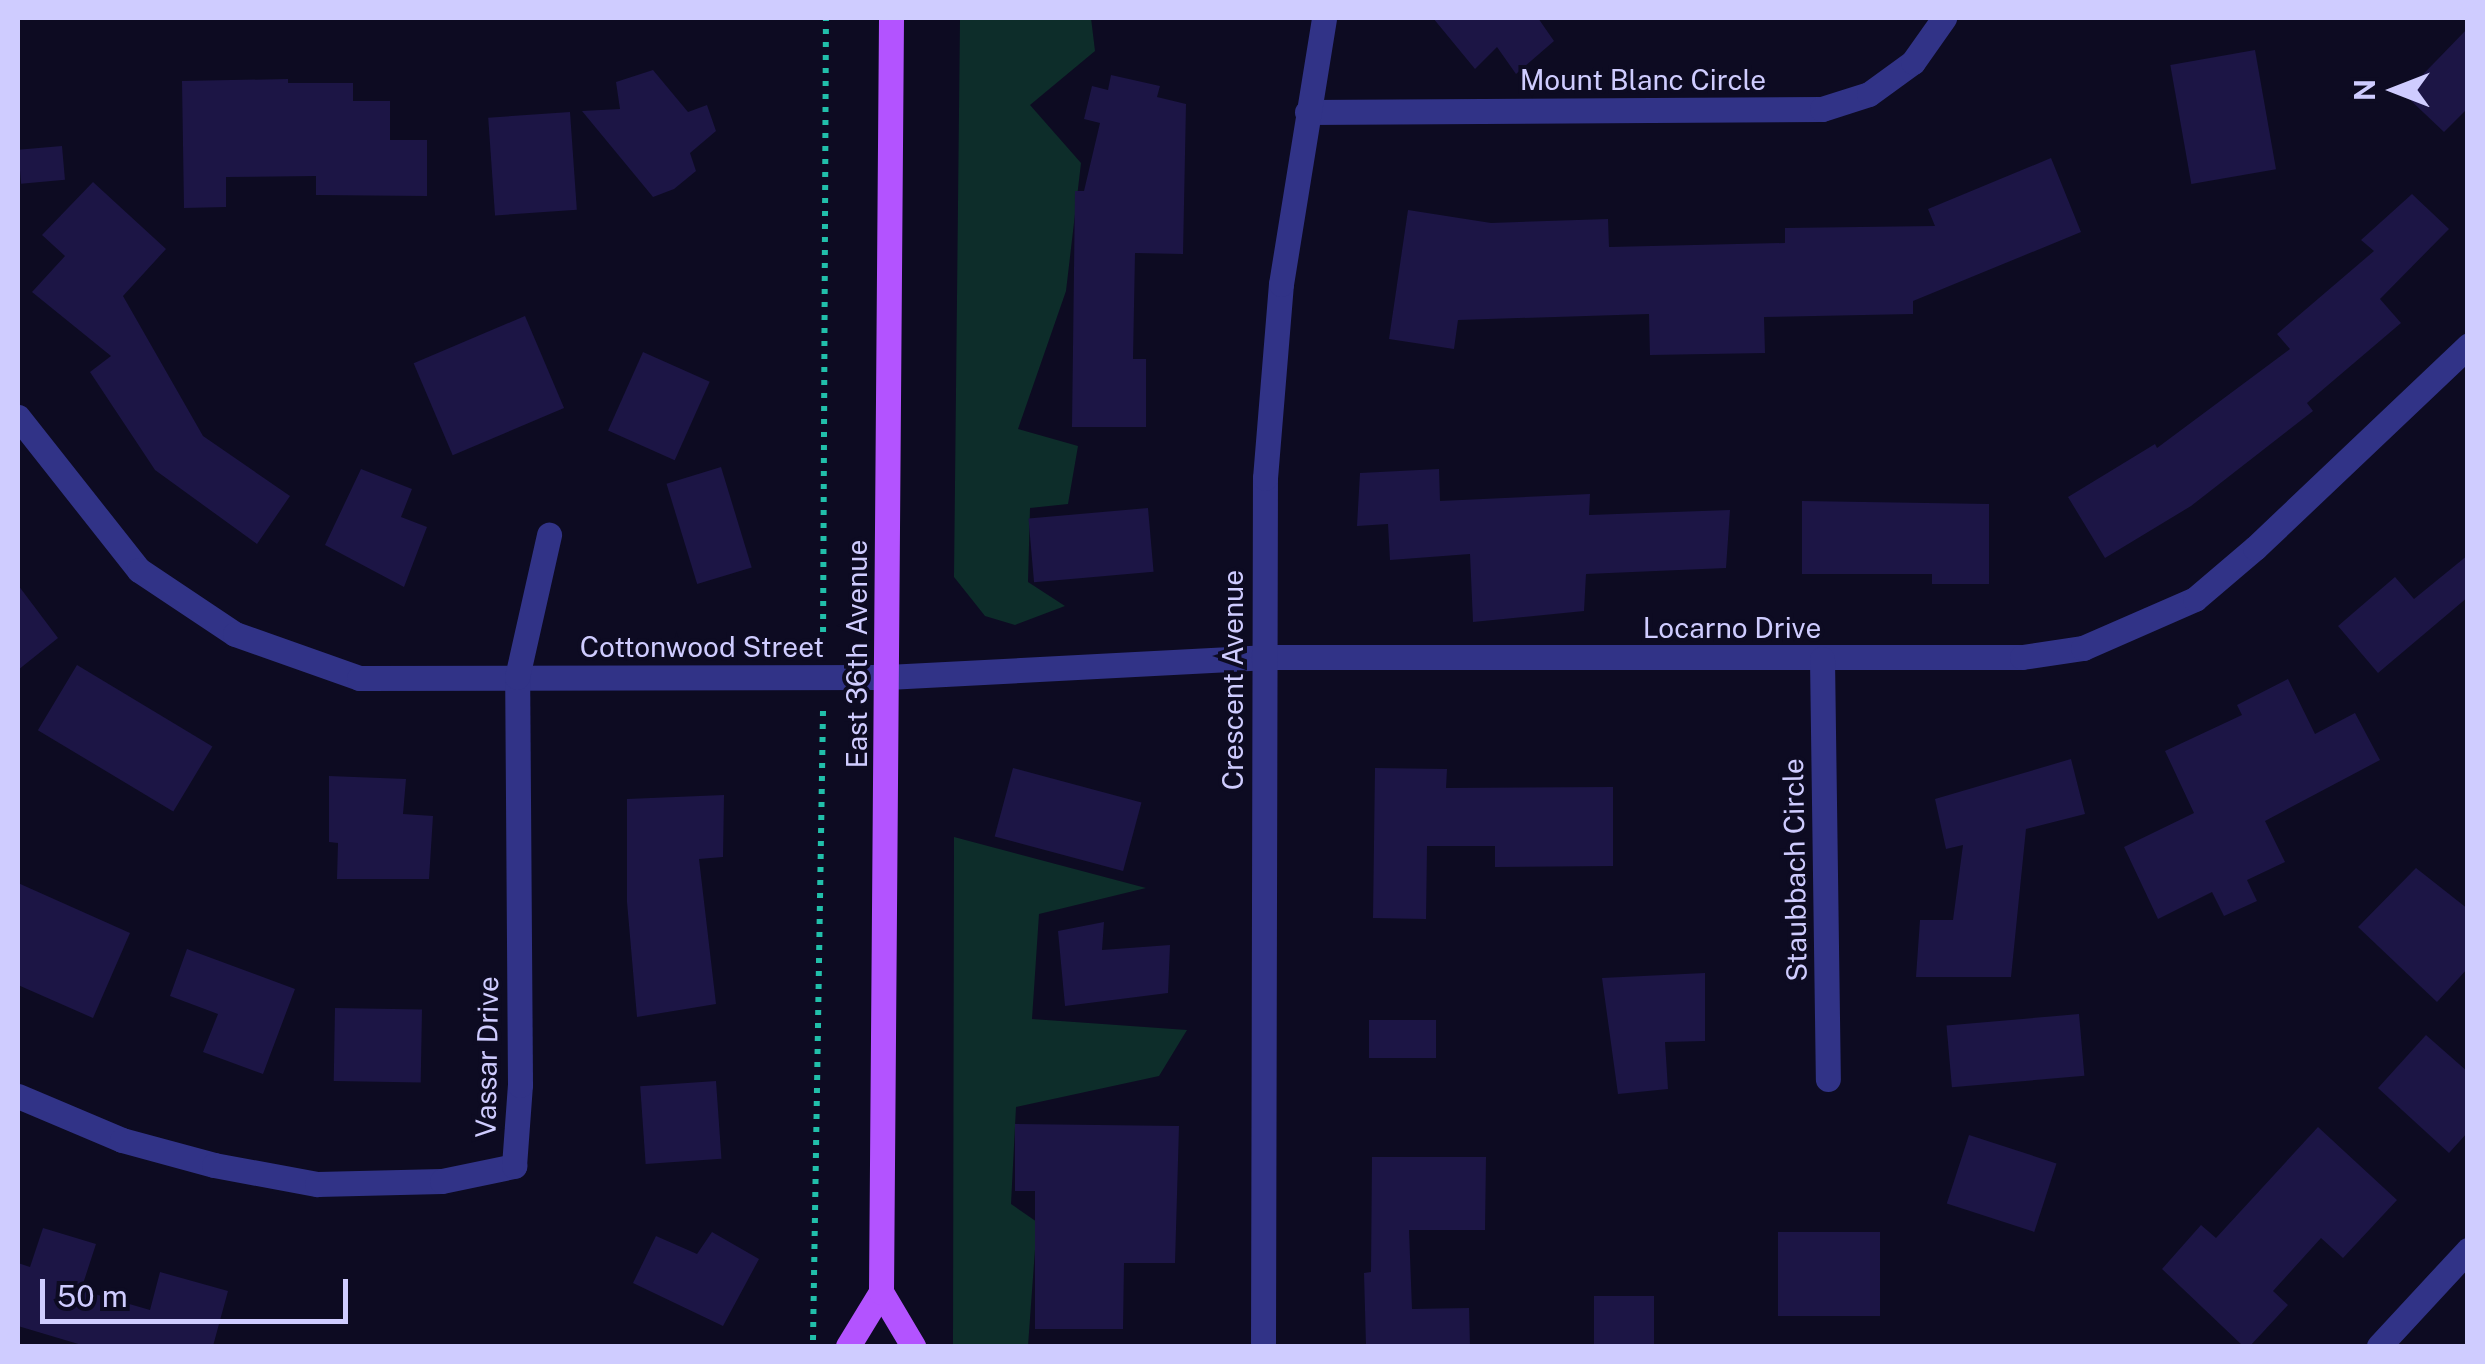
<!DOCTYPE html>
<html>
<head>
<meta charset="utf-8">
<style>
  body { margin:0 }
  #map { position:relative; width:2485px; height:1364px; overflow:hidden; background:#0d0b22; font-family:"Public Sans",sans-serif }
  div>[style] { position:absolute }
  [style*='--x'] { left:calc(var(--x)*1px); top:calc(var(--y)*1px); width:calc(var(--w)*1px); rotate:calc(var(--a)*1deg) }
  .green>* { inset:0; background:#0d2d2a }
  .building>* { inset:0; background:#1c1545; transform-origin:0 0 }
  .path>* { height:6px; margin-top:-3px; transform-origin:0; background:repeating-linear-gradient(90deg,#21bfaa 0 5px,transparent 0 13px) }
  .minor>* { height:25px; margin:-12.5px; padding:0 12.5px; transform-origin:12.5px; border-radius:12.5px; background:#313387 }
  .major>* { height:25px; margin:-12.5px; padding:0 12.5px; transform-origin:12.5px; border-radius:12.5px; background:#b353ff }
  span { translate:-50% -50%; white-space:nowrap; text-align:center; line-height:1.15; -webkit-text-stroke:8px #0d0b22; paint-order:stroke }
  .street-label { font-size:28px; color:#cfccff }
  .frame { position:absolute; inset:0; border:20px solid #cfccff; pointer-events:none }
  .north { position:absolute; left:2345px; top:40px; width:100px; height:100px; -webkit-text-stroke:8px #0d0b22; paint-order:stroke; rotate:270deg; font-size:28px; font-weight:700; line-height:40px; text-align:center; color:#cfccff }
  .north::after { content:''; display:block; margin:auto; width:35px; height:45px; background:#cfccff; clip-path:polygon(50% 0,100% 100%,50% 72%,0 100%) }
  .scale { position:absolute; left:40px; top:1279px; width:308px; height:45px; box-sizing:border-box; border:5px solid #cfccff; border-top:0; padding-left:12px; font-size:30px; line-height:35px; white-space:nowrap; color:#cfccff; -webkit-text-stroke:8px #0d0b22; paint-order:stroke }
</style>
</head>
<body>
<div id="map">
  <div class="green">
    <i style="clip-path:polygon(960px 18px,1091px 18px,1095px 51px,1030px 105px,1081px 163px,1066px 291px,1018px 429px,1078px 446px,1068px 504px,1030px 508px,1028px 582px,1065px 606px,1015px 625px,985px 616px,954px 577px)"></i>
    <i style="clip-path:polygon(954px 837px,1146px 888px,1039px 914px,1032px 1019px,1187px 1030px,1159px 1076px,1016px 1107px,1011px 1204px,1037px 1222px,1028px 1346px,953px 1346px)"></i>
  </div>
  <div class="building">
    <i style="clip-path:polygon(1433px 18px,1538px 18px,1554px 41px,1516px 74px,1497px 47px,1475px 69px)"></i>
    <i style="clip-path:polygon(2468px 28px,2468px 108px,2444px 132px,2404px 94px)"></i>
    <i style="left:2255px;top:50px;width:121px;height:86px;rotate:80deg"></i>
    <i style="clip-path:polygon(653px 70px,688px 112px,707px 105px,716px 131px,690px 153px,696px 171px,674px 189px,653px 197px,582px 111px,620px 109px,616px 82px)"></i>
    <i style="clip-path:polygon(1111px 75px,1160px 86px,1157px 97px,1186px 104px,1183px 254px,1135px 253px,1133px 359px,1146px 359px,1146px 427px,1072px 427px,1075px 191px,1084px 191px,1100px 123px,1084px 119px,1092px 86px,1108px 90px)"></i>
    <i style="clip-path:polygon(288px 79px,288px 83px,353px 83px,353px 101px,390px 101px,390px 140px,427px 140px,427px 196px,316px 195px,316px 176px,226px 177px,226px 207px,184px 208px,182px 81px)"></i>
    <i style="left:570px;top:112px;width:98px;height:82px;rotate:86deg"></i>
    <i style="left:62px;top:146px;width:34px;height:44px;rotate:85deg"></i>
    <i style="clip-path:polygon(2051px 158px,2081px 232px,1913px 301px,1913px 314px,1764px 317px,1765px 353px,1650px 355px,1649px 314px,1458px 320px,1454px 349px,1389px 339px,1408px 210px,1491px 223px,1608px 219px,1609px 247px,1785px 243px,1785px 228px,1935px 226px,1928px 209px)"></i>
    <i style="clip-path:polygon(93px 182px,166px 249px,123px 296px,203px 436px,290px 496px,257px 544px,155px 470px,90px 372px,111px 356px,32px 292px,65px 256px,42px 235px)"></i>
    <i style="clip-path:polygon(2412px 194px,2449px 229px,2380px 299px,2401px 323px,2307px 403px,2313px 411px,2191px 506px,2105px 558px,2068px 497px,2155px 444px,2157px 448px,2290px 349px,2277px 334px,2374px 251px,2361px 240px)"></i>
    <i style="left:525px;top:316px;width:100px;height:121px;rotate:67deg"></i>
    <i style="left:643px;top:352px;width:73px;height:86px;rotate:24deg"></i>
    <i style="left:721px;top:467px;width:105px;height:57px;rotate:73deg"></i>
    <i style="clip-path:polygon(361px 469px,412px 489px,401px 517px,427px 527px,404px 587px,325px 545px)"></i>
    <i style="clip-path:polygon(1439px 469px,1440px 501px,1590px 494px,1589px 515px,1730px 510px,1726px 568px,1586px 574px,1584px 611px,1473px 622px,1470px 554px,1390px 560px,1388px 524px,1357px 526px,1360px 473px)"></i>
    <i style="clip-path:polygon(1802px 501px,1989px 504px,1989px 584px,1932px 584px,1932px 574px,1802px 574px)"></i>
    <i style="left:1148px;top:508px;width:64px;height:120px;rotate:85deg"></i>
    <i style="clip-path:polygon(2468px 555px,2468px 597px,2378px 673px,2338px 626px,2395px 577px,2414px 599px)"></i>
    <i style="clip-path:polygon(18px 585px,58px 638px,18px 670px)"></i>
    <i style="left:77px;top:665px;width:158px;height:76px;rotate:31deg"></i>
    <i style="clip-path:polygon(2288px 679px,2315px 734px,2355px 713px,2380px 760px,2265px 821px,2285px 862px,2247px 880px,2257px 901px,2224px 916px,2212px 892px,2158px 919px,2124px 847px,2194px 813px,2165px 751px,2242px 715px,2237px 705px)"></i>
    <i style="clip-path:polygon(2071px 759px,2085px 814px,2026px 829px,2011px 977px,1916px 977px,1920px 920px,1953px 920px,1963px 845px,1946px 849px,1935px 799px)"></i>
    <i style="left:1013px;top:768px;width:133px;height:71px;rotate:15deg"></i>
    <i style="clip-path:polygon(1375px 768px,1447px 769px,1446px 788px,1613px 787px,1613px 866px,1495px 867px,1495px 846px,1427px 846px,1426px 919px,1373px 918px)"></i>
    <i style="clip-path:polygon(329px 776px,406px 779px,403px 814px,433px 816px,429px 879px,337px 879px,338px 843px,329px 842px)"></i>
    <i style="clip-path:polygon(724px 795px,723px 857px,699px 859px,716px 1004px,637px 1017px,627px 902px,627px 799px)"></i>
    <i style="clip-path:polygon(2416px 868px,2468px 909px,2468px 968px,2437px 1002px,2358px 927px)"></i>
    <i style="clip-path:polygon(18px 883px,130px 933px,93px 1018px,18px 985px)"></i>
    <i style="clip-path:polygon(1104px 922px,1102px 950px,1170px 945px,1168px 993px,1065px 1006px,1058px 931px)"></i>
    <i style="clip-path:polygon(187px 949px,295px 989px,263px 1074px,203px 1052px,218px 1014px,170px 996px)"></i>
    <i style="clip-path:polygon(1705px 973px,1705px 1041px,1665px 1042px,1668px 1089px,1618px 1094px,1602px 978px)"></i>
    <i style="left:335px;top:1008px;width:87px;height:73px;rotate:1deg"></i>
    <i style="left:2079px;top:1014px;width:62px;height:133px;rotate:85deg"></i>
    <i style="left:1369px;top:1020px;width:67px;height:38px"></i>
    <i style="clip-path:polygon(2426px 1035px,2468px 1072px,2468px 1132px,2449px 1153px,2378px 1088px)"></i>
    <i style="left:716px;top:1081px;width:78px;height:76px;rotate:86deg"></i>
    <i style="clip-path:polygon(1015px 1124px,1179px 1126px,1175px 1263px,1124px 1263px,1123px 1329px,1035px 1329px,1035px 1191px,1015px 1191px)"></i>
    <i style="clip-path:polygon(2318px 1127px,2397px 1200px,2343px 1258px,2321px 1238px,2273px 1291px,2288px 1305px,2250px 1346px,2243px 1346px,2162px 1269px,2201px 1225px,2216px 1238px)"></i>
    <i style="left:1969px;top:1135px;width:92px;height:72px;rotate:18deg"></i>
    <i style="clip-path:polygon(1372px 1157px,1486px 1157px,1485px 1230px,1409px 1230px,1412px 1309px,1469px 1308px,1470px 1346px,1366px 1346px,1364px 1273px,1371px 1272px)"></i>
    <i style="clip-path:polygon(43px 1228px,96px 1244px,81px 1290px,150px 1310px,160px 1272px,228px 1291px,213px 1346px,85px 1346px,18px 1326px,18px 1263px,30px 1267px)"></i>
    <i style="clip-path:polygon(712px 1232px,759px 1259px,723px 1326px,633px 1283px,656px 1236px,697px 1254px)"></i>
    <i style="left:1778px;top:1232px;width:102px;height:84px"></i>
    <i style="left:1594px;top:1296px;width:60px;height:50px"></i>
  </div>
  <div class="path">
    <i style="--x:823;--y:645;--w:627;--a:-89.73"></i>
    <i style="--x:813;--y:1340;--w:632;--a:-89.09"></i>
  </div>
  <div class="minor">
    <i style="--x:1307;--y:112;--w:515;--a:-0.33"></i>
    <i style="--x:1822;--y:109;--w:49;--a:-17.7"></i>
    <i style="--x:1869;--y:94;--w:54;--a:-36"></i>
    <i style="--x:1913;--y:62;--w:54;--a:-54.8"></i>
    <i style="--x:18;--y:417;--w:195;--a:51.7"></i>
    <i style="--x:139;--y:570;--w:115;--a:33.7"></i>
    <i style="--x:235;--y:634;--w:132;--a:19.5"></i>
    <i style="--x:359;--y:678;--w:528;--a:-0.11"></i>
    <i style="--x:887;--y:677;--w:377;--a:-3"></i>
    <i style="--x:1263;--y:657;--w:759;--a:0"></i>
    <i style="--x:2022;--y:657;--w:62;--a:-8.4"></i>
    <i style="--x:2083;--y:648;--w:122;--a:-23.6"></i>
    <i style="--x:2195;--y:599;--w:79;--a:-40.4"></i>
    <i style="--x:2255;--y:548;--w:294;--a:-43.5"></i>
    <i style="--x:1822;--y:659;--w:420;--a:89.2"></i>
    <i style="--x:18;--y:1096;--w:113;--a:22.9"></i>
    <i style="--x:122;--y:1140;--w:95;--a:15.2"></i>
    <i style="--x:214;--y:1165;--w:105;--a:10.5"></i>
    <i style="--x:317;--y:1184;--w:125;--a:-1.4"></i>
    <i style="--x:442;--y:1181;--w:74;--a:-11.8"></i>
    <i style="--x:514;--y:1166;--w:81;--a:-85.8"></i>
    <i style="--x:520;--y:1085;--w:408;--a:-90.4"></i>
    <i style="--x:517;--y:677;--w:146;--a:-77.3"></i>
    <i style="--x:1263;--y:1346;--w:868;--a:-89.87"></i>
    <i style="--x:1265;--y:478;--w:195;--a:-85.3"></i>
    <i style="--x:1281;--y:284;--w:269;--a:-80.8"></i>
    <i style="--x:2379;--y:1346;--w:131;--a:-47.2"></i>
  </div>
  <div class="major">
    <i style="--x:881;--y:1292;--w:63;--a:59.3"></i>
    <i style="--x:848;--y:1346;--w:63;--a:-58.6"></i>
    <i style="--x:881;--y:1292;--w:1274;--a:-89.55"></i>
  </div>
  <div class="street-label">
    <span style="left:1643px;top:80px">Mount Blanc Circle</span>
    <span style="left:1732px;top:628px">Locarno Drive</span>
    <span style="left:702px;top:647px">Cottonwood Street</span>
    <span style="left:857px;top:654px;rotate:-90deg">East 36th Avenue</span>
    <span style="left:1233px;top:680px;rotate:-90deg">Crescent Avenue</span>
    <span style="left:1795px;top:870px;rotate:-91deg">Staubbach Circle</span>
    <span style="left:487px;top:1057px;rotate:-89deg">Vassar Drive</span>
  </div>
  <div class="frame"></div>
  <div class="north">N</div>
  <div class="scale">50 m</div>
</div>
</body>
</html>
